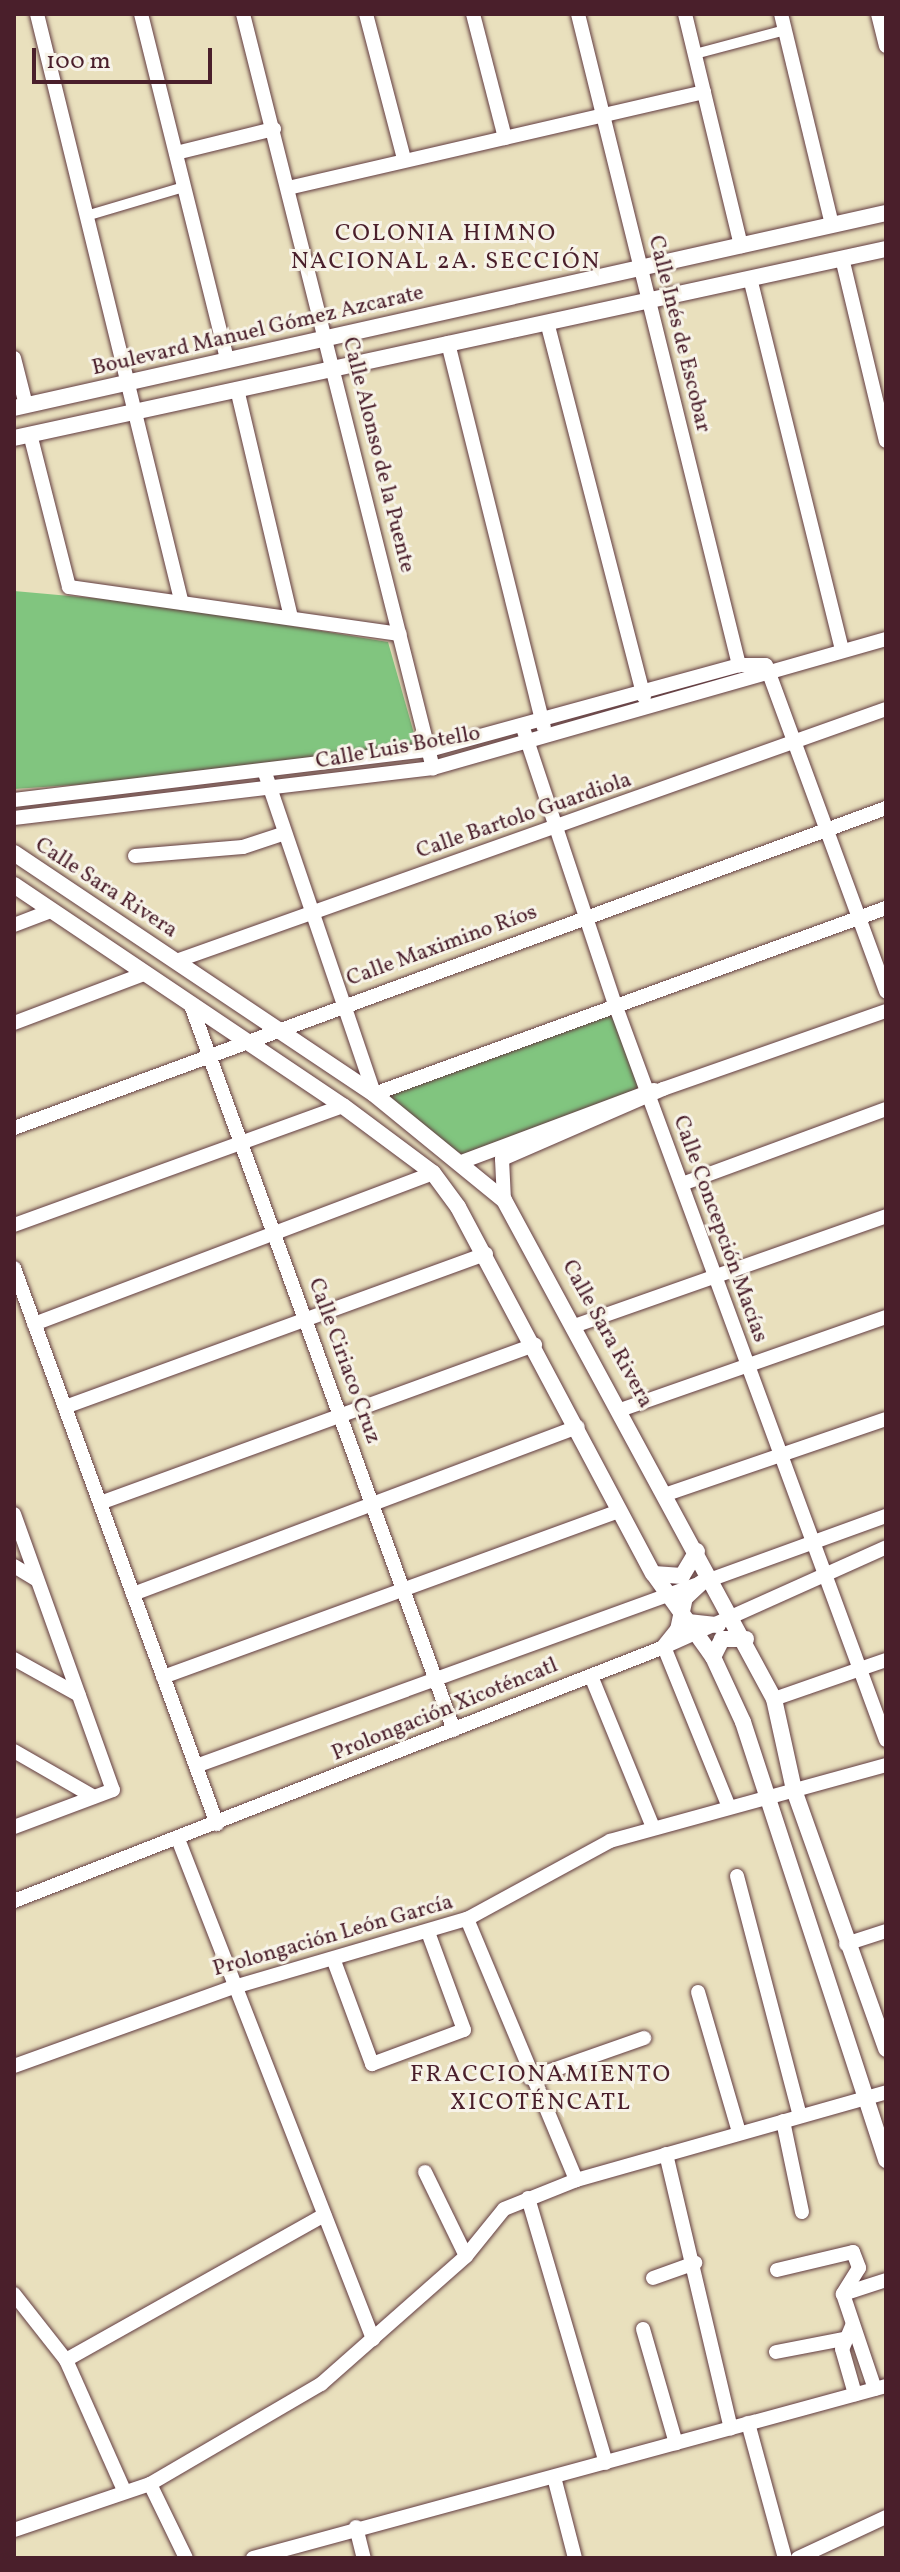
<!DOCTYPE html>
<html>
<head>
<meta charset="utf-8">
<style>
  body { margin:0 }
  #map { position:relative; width:900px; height:2572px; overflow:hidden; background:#e9e0bd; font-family:Vollkorn,serif }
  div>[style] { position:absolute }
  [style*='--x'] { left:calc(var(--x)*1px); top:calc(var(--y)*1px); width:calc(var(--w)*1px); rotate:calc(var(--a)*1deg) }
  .green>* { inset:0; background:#81c57f }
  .roads { filter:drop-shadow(0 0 2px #623c41) drop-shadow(0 0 2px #623c41) }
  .pedestrian>* { height:10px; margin:-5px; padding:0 5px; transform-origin:5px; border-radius:5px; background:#fff }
  .minor>* { height:14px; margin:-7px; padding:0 7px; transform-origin:7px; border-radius:7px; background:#fff }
  .tertiary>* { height:16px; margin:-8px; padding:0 8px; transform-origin:8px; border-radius:8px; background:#fff }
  span { translate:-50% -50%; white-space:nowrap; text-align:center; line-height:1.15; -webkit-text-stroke:6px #f7f3e8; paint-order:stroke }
  .street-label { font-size:22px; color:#4a1f2b }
  .neighbourhood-label { font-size:24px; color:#4a1f2b; letter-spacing:2px }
  .frame { position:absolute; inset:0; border:16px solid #4a1f2b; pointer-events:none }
  .scale { position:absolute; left:32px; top:48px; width:180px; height:36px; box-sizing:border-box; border:4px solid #4a1f2b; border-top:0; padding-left:10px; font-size:24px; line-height:28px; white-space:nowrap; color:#4a1f2b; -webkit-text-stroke:6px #f7f3e8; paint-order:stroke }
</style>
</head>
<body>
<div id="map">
  <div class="green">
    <i style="clip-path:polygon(14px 591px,159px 604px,388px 642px,419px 751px,265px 772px,14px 789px)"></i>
    <i style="clip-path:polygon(616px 1008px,646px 1090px,465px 1157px,380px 1095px)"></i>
  </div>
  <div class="roads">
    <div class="pedestrian">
      <i style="--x:695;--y:54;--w:93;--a:-14.9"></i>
      <i style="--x:86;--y:216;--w:102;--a:-16.5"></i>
    </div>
    <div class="minor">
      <i style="--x:37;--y:14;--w:603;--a:76.19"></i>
      <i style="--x:141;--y:14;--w:357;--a:76"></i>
      <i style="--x:243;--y:14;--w:778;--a:75.86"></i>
      <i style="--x:366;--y:14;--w:150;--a:75.3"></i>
      <i style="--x:473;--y:14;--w:128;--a:75.5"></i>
      <i style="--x:578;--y:14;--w:671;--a:76.11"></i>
      <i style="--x:685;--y:14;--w:239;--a:76.4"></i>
      <i style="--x:781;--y:14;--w:217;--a:76.4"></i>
      <i style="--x:878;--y:14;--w:33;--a:76"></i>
      <i style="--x:176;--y:153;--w:101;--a:-13.8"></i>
      <i style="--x:288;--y:188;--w:427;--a:-13"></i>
      <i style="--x:842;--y:258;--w:188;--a:76.5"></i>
      <i style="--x:750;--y:278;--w:380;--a:76.1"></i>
      <i style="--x:547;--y:322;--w:387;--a:75.5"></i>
      <i style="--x:448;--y:343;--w:396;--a:76"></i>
      <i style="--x:14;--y:358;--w:49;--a:75.7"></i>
      <i style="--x:237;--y:389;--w:235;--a:76.7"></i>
      <i style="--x:30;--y:434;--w:158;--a:75.7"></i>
      <i style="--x:69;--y:587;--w:334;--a:8.1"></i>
      <i style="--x:766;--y:665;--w:348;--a:69.8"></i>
      <i style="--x:523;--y:728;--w:294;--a:71.6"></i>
      <i style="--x:616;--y:1007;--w:781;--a:69.78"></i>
      <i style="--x:265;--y:773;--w:339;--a:71.2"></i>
      <i style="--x:374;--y:1094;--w:545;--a:-19.97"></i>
      <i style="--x:14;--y:800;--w:418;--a:-6.9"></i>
      <i style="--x:429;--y:750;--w:321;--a:-15.3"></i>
      <i style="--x:739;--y:665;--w:26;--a:0"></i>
      <i style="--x:14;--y:818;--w:422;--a:-6.8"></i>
      <i style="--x:433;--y:768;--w:471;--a:-15.9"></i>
      <i style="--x:135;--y:856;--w:108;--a:-4.8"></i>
      <i style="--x:243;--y:847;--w:41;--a:-18.4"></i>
      <i style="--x:14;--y:925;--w:36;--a:-21"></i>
      <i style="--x:176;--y:961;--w:753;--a:-19.54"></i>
      <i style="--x:192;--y:1008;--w:768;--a:70.06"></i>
      <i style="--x:14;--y:1023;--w:139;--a:-20.7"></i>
      <i style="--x:14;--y:1128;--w:929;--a:-20.15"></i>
      <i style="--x:464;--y:1161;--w:203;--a:-20.5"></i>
      <i style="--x:682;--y:1184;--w:217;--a:-20.2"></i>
      <i style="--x:504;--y:1200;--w:41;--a:-92.8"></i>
      <i style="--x:502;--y:1159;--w:176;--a:-23.5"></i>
      <i style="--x:663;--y:1089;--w:236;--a:-19.3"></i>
      <i style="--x:14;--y:1225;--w:350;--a:-19.9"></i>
      <i style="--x:14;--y:1268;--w:592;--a:69.94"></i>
      <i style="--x:34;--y:1324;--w:427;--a:-20.7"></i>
      <i style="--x:577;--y:1325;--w:328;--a:-19.4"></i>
      <i style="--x:65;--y:1407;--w:448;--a:-20"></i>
      <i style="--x:623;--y:1409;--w:279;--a:-19.3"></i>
      <i style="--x:667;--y:1494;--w:231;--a:-18.9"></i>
      <i style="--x:100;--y:1503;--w:463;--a:-20"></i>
      <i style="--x:14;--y:1514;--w:293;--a:70.3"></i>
      <i style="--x:113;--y:1790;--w:106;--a:159.5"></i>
      <i style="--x:14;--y:1566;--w:27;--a:31"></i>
      <i style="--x:133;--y:1594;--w:475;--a:-20.6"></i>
      <i style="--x:664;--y:1647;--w:173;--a:67.9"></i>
      <i style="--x:14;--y:1659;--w:74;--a:29"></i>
      <i style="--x:591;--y:1676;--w:163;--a:67.7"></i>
      <i style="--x:163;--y:1677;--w:486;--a:-20"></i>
      <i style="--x:774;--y:1699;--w:119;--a:-19.2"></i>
      <i style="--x:14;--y:1751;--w:92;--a:29.9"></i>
      <i style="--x:196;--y:1766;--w:734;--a:-19.92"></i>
      <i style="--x:178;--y:1839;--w:537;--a:68.69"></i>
      <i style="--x:737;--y:1876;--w:248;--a:75.3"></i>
      <i style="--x:14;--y:1901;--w:698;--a:-21.34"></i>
      <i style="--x:664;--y:1647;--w:243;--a:-24.2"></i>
      <i style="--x:467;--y:1919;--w:283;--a:67.3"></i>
      <i style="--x:846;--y:1944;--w:42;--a:-18"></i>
      <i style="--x:334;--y:1961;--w:110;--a:69.7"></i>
      <i style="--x:372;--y:2064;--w:98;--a:-20.3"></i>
      <i style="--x:464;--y:2030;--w:104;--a:-110.2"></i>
      <i style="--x:698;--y:1992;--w:146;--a:73.7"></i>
      <i style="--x:14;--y:2066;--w:234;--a:-19.8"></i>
      <i style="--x:234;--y:1987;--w:243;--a:-16.3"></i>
      <i style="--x:467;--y:1919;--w:163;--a:-28.6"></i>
      <i style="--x:610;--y:1841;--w:286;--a:-15.4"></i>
      <i style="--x:530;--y:2078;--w:121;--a:-19.3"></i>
      <i style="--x:783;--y:2121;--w:93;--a:78.2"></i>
      <i style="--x:666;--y:2154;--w:282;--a:76.7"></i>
      <i style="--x:425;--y:2172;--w:93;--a:64"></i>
      <i style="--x:528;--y:2198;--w:276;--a:73.6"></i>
      <i style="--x:777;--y:2270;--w:78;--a:-13.3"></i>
      <i style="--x:853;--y:2252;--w:17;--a:69"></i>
      <i style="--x:859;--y:2268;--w:31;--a:122"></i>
      <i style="--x:843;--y:2294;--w:100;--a:71.4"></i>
      <i style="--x:653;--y:2278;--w:45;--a:-19.7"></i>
      <i style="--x:14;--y:2294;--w:84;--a:51.8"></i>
      <i style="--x:66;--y:2360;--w:142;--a:66"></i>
      <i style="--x:843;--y:2294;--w:45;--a:-18"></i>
      <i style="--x:852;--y:2326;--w:25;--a:113"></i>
      <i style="--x:842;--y:2349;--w:47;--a:73.9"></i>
      <i style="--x:643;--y:2329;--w:119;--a:73.9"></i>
      <i style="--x:776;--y:2352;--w:68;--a:-11"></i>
      <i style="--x:66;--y:2360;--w:296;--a:-29.3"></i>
      <i style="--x:748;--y:2423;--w:140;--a:74.7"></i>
      <i style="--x:554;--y:2477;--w:84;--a:75.5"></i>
      <i style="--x:150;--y:2484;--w:82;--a:64.1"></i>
      <i style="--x:356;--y:2527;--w:32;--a:76"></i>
      <i style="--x:14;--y:2530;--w:144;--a:-18.7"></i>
      <i style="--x:150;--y:2484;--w:198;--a:-30.3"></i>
      <i style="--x:321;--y:2384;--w:193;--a:-41.4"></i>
      <i style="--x:466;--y:2256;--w:60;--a:-51"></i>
      <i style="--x:504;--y:2209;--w:78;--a:-21.9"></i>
      <i style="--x:576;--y:2180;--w:322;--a:-15.8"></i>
      <i style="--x:253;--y:2558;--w:656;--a:-15.2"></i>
      <i style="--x:798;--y:2558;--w:97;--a:-25"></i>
    </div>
    <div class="tertiary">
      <i style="--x:14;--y:408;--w:894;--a:-12.61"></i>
      <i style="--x:14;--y:438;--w:892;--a:-12.23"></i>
      <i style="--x:14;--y:853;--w:433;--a:33.8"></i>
      <i style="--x:374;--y:1094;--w:168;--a:39.2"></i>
      <i style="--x:504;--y:1200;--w:567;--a:61.58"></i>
      <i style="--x:774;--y:1699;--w:93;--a:77.6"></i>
      <i style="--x:794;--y:1790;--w:275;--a:70.4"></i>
      <i style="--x:14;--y:885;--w:396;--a:33.9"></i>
      <i style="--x:343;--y:1106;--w:112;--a:36.7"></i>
      <i style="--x:433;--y:1173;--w:42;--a:53.7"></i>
      <i style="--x:458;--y:1207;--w:415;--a:62"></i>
      <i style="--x:653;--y:1573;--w:103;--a:54.5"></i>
      <i style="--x:713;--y:1657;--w:72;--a:65.2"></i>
      <i style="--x:743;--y:1722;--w:461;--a:71.9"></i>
      <i style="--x:654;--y:1574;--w:28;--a:4"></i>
      <i style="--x:682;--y:1576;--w:29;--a:-59"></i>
      <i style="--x:688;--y:1622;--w:30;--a:6"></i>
      <i style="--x:664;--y:1647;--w:22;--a:-51"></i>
      <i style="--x:678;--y:1630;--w:33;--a:-78"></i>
      <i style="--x:685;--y:1598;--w:22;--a:-43"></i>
      <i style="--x:713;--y:1657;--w:20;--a:-63"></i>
      <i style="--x:722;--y:1639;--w:24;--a:0"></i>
    </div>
  </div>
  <div class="street-label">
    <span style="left:258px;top:331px;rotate:-13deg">Boulevard Manuel Gómez Azcarate</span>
    <span style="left:679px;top:334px;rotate:76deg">Calle Inés de Escobar</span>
    <span style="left:378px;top:455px;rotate:76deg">Calle Alonso de la Puente</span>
    <span style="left:398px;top:748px;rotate:-10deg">Calle Luis Botello</span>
    <span style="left:524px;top:816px;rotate:-19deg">Calle Bartolo Guardiola</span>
    <span style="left:106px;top:888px;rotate:33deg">Calle Sara Rivera</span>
    <span style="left:442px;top:946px;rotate:-20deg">Calle Maximino Ríos</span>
    <span style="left:720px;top:1229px;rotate:70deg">Calle Concepción Macías</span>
    <span style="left:607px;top:1334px;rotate:61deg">Calle Sara Rivera</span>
    <span style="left:344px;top:1361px;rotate:70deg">Calle Ciriaco Cruz</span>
    <span style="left:445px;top:1710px;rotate:-22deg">Prolongación Xicoténcatl</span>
    <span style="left:333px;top:1936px;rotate:-16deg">Prolongación León García</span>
  </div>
  <div class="neighbourhood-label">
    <span style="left:446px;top:249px">COLONIA HIMNO<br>NACIONAL 2A. SECCIÓN</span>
    <span style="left:541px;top:2090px">FRACCIONAMIENTO<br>XICOTÉNCATL</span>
  </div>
  <div class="frame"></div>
  <div class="scale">100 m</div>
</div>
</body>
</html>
